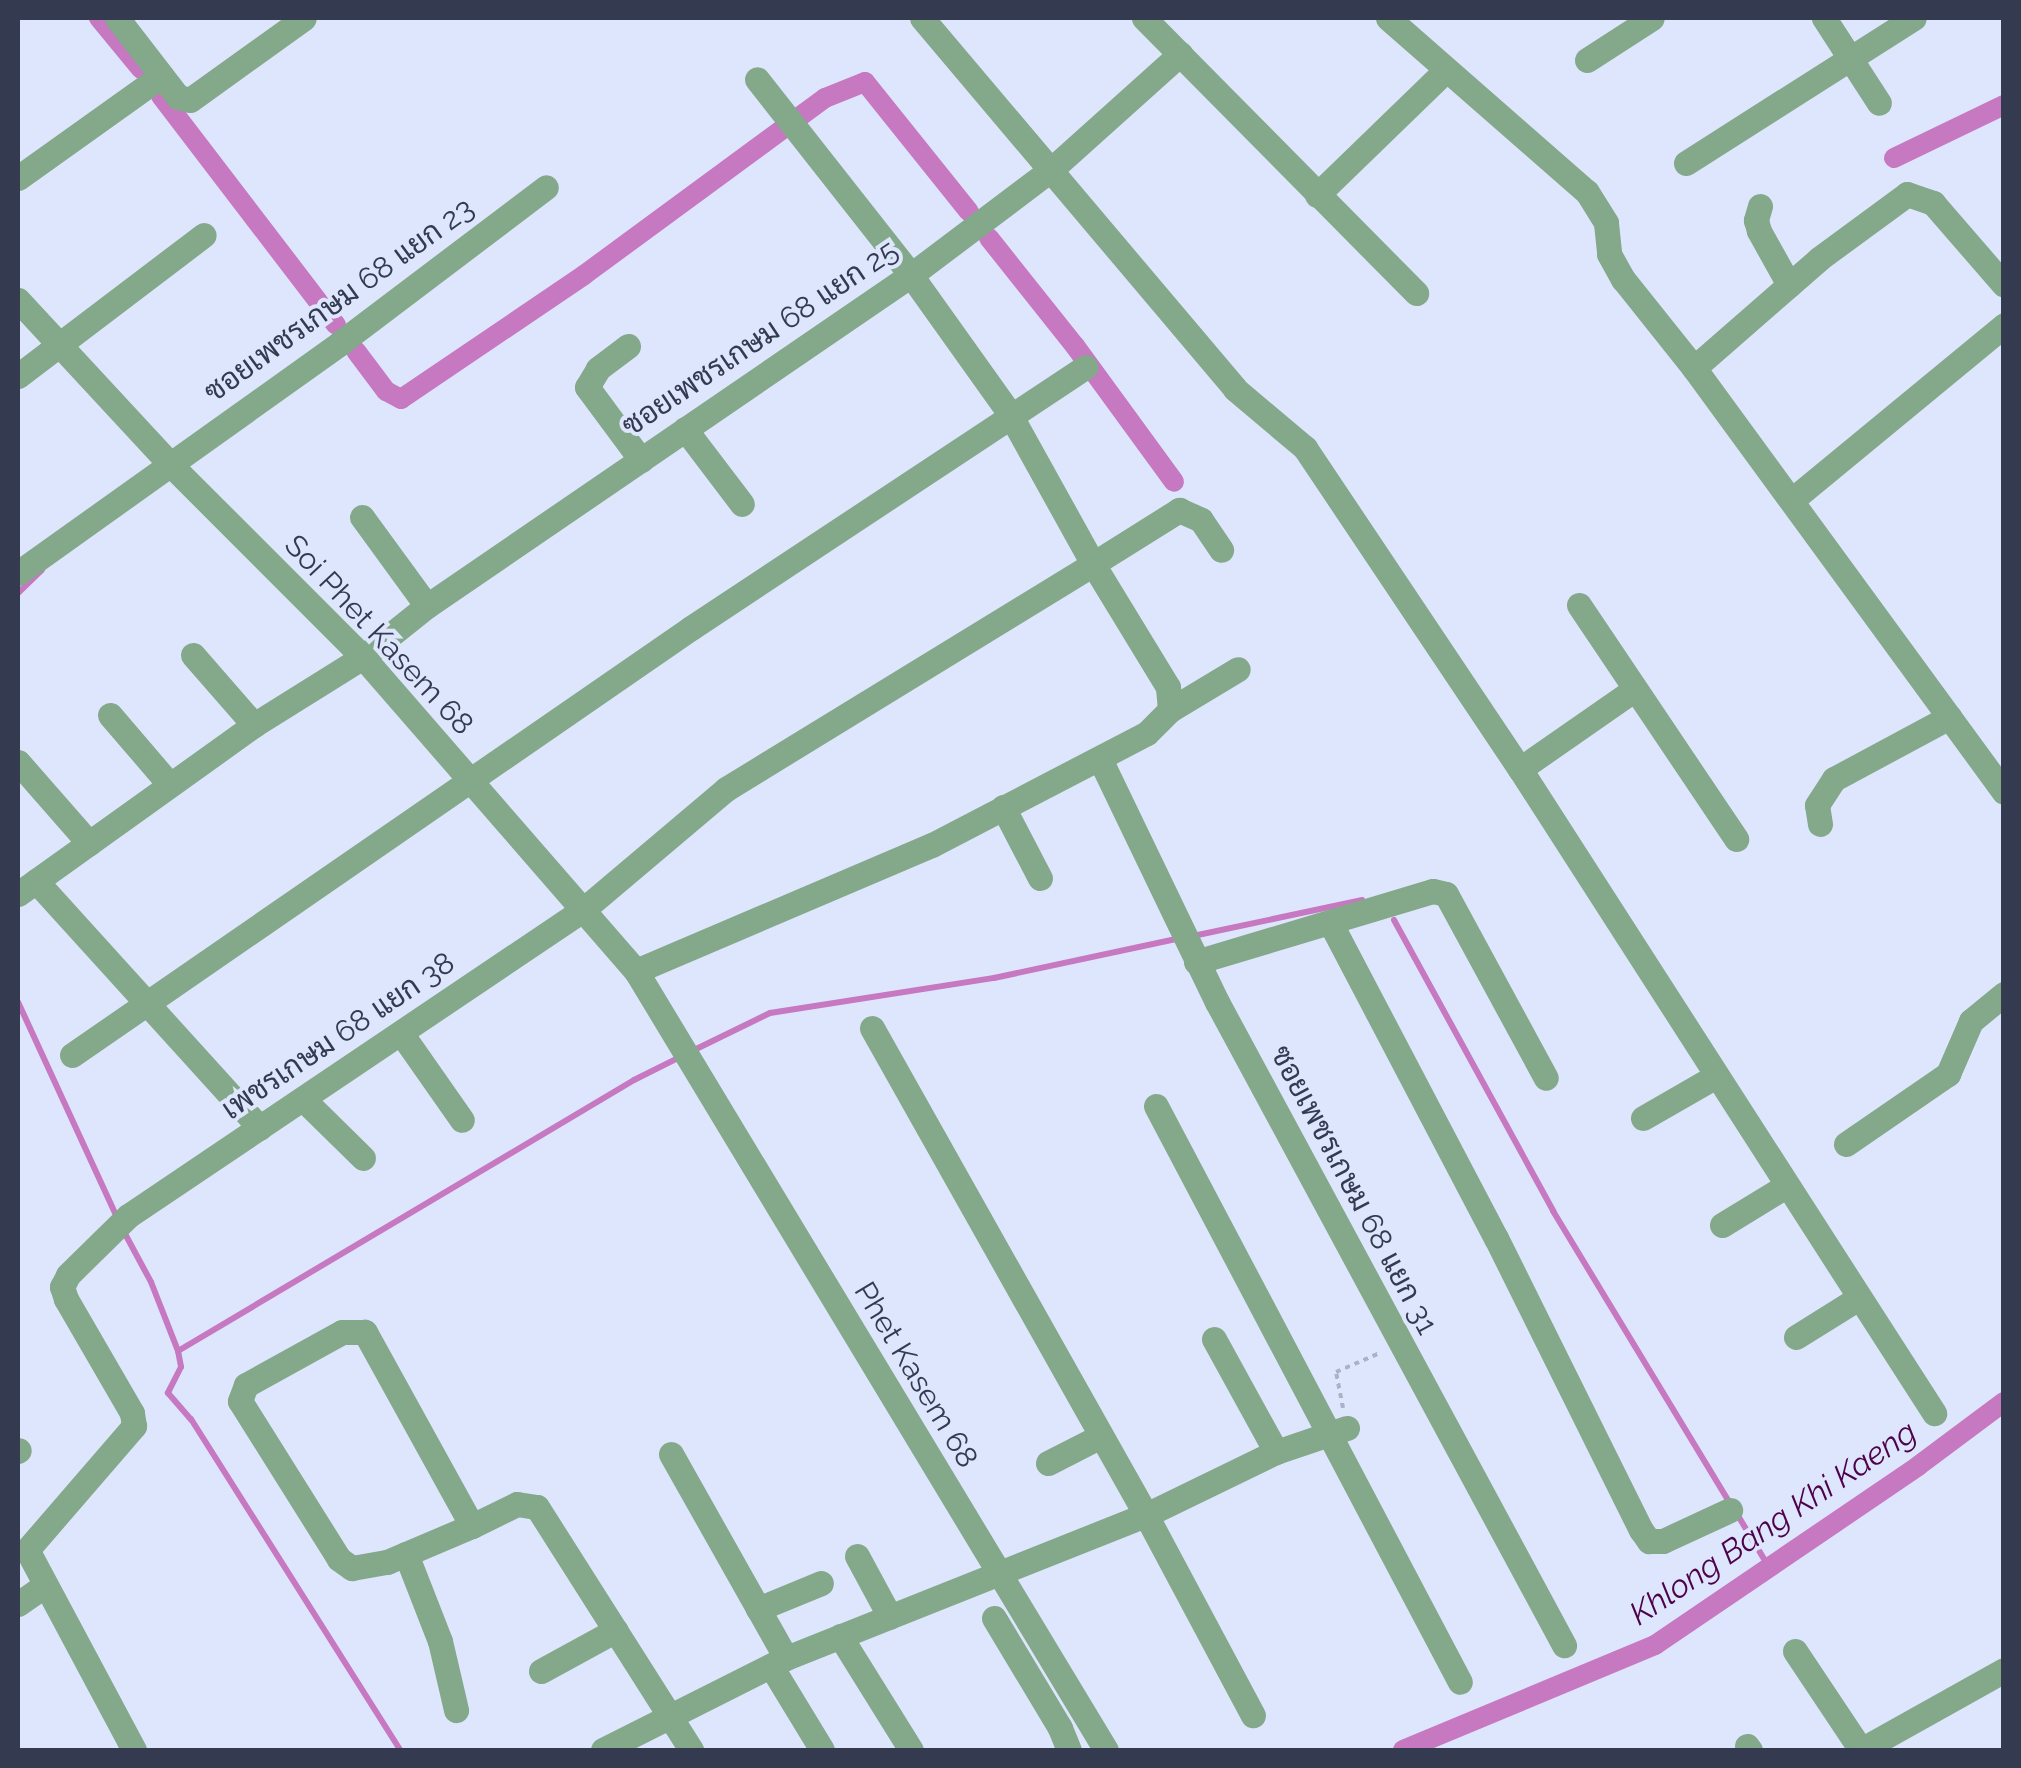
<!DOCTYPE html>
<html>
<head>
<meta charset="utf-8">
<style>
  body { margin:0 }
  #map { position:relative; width:2021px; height:1768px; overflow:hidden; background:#dee6fd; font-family:Raleway,Sarabun,sans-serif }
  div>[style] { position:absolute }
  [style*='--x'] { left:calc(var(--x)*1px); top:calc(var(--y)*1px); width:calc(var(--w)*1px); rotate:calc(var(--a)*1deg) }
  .stream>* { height:6px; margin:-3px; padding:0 3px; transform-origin:3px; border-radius:3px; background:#c678c0 }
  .canal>* { height:20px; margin:-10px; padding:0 10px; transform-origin:10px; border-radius:10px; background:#c678c0 }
  .path>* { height:4px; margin-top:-2px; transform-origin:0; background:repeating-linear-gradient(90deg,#aab1c8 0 5px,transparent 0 10px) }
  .minor>* { height:25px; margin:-12.5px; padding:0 12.5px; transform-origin:12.5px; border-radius:12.5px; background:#83a88a }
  span { translate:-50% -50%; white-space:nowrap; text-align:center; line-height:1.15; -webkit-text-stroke:8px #dee6fd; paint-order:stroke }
  .street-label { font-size:30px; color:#343b51 }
  .water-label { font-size:32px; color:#4d024a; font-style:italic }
  .frame { position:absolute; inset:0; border:20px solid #343b51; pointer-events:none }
</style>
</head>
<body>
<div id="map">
  <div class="stream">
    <i style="--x:18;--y:593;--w:33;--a:-44"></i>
    <i style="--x:1394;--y:920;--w:332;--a:61.3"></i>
    <i style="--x:1553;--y:1211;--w:341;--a:58.8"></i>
    <i style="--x:1193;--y:936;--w:173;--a:-12"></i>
    <i style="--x:18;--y:1002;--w:239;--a:65.3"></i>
    <i style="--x:690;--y:1052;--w:89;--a:-26"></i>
    <i style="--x:770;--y:1013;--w:227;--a:-8.9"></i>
    <i style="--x:994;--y:978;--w:191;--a:-12.1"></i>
    <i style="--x:123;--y:1230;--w:59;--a:61.7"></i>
    <i style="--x:151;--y:1282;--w:74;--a:68.6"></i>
    <i style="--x:178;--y:1351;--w:16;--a:79"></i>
    <i style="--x:181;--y:1367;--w:29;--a:117"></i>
    <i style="--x:168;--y:1393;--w:35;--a:49"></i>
    <i style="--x:191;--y:1419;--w:391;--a:57.7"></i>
    <i style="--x:178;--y:1351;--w:530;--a:-30.72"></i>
    <i style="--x:634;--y:1080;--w:49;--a:-26.6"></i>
    <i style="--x:1737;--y:1514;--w:64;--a:59"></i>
  </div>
  <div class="canal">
    <i style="--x:99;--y:18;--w:66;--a:50.5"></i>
    <i style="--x:161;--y:96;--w:288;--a:52.6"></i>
    <i style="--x:1894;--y:158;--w:122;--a:-25.7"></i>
    <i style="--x:989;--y:238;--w:138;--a:51.5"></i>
    <i style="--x:1075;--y:346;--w:168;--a:53.9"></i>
    <i style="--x:356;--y:351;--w:50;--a:53.1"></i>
    <i style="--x:386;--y:391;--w:17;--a:28"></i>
    <i style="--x:401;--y:399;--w:221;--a:-34.1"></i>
    <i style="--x:584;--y:275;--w:299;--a:-36.3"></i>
    <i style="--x:825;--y:98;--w:43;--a:-21.8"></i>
    <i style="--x:865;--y:82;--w:166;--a:51.3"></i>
    <i style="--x:1403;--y:1750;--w:273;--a:-22.6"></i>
    <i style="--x:1655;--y:1645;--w:318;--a:-34.2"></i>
    <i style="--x:1918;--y:1466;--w:107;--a:-36.7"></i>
  </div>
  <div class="path">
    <i style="--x:1343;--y:1408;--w:37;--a:-101"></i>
    <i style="--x:1336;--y:1372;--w:48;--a:-23.4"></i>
  </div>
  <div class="minor">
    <i style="--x:117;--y:18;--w:100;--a:52.3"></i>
    <i style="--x:178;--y:97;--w:12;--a:14"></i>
    <i style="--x:190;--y:100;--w:140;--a:-35.7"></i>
    <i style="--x:922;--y:18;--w:485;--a:49.8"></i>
    <i style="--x:1235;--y:389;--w:92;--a:40.1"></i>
    <i style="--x:1305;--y:448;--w:386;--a:56.2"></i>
    <i style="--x:1520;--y:769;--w:766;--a:57.26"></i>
    <i style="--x:1144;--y:18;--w:387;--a:45.3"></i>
    <i style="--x:1388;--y:18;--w:264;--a:41.2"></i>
    <i style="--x:1587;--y:192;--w:36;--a:58"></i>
    <i style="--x:1606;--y:223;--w:31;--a:84"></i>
    <i style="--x:1609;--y:254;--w:29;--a:61"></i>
    <i style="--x:1623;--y:279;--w:114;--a:51.4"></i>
    <i style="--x:1694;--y:368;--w:525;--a:53.83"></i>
    <i style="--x:1824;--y:18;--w:101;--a:57.1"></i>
    <i style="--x:1587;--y:60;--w:77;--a:-32.9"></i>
    <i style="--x:1686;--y:163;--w:270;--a:-32.5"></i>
    <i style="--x:18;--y:178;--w:176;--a:-35.5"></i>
    <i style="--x:1317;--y:195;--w:180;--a:-44.1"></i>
    <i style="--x:1760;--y:206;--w:15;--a:106"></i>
    <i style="--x:1756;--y:220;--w:11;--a:75"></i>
    <i style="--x:1759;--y:231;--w:62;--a:60.9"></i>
    <i style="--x:18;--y:300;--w:224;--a:47.2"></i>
    <i style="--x:170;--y:464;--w:273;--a:45"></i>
    <i style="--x:363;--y:657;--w:416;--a:49"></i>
    <i style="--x:636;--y:971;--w:910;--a:58.9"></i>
    <i style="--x:628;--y:346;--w:38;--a:143"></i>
    <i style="--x:598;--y:369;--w:21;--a:121"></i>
    <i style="--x:587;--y:387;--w:91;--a:53.5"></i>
    <i style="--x:1694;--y:368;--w:167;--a:-41.1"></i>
    <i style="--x:1820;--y:258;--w:108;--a:-36.3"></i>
    <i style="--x:1907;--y:194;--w:28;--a:19"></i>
    <i style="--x:1933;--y:203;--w:108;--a:49.1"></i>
    <i style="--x:18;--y:376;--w:233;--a:-37.2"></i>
    <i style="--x:685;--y:429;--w:94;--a:52.8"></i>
    <i style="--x:1792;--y:500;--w:275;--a:-39.5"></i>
    <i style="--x:362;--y:517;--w:110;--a:53.9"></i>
    <i style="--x:18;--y:573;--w:396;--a:-35.5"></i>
    <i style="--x:340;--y:343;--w:258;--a:-37.1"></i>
    <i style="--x:1579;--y:605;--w:282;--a:56.1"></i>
    <i style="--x:193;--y:655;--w:93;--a:48.9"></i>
    <i style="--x:1170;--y:710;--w:79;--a:-31.1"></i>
    <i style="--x:110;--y:715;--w:92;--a:49.4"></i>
    <i style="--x:1100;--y:759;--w:270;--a:64.3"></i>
    <i style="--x:1217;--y:1002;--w:731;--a:61.65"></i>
    <i style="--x:18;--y:762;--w:108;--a:48.8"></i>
    <i style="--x:1520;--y:769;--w:140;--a:-34.8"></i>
    <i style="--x:1003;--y:807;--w:80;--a:62.5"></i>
    <i style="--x:1820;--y:824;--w:19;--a:-99"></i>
    <i style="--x:1817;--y:805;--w:31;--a:-57"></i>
    <i style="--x:1834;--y:779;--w:131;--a:-28.3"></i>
    <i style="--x:36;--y:881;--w:333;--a:47.8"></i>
    <i style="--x:18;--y:894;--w:290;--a:-35.6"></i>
    <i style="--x:254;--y:725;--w:128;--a:-32"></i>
    <i style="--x:363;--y:657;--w:82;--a:-38.6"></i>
    <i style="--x:427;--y:606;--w:586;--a:-34.37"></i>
    <i style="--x:911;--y:275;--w:178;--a:-37"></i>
    <i style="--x:1053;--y:168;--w:171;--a:-41.9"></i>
    <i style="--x:1331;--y:924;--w:355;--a:62.3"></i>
    <i style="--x:1496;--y:1238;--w:326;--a:63.6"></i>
    <i style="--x:1641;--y:1530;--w:14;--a:54"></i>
    <i style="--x:1649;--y:1541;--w:14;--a:0"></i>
    <i style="--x:1663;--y:1541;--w:74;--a:-24.8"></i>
    <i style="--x:1196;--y:962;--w:247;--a:-16.7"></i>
    <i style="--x:1433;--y:891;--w:13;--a:13"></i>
    <i style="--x:1446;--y:894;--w:209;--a:61.5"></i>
    <i style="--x:636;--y:971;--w:322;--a:-23.1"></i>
    <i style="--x:932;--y:845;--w:242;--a:-27.5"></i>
    <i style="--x:1147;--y:733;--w:33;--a:-45"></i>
    <i style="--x:1170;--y:710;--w:23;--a:-95"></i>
    <i style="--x:1168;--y:687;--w:144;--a:-121.4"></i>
    <i style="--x:1093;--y:564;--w:102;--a:-32.1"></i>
    <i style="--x:1179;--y:510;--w:24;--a:24"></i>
    <i style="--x:1201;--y:520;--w:36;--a:56"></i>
    <i style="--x:872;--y:1028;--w:559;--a:60.64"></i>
    <i style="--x:1146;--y:1515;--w:227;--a:61.9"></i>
    <i style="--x:401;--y:1033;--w:106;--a:55"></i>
    <i style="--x:72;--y:1055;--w:752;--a:-34.6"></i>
    <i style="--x:691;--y:628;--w:473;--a:-33.5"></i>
    <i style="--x:303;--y:1099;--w:84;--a:44.5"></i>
    <i style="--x:1156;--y:1106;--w:651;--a:62.18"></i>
    <i style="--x:1643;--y:1118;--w:84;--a:-29.9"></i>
    <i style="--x:1846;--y:1144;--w:124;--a:-34.5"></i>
    <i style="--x:1948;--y:1074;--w:58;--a:-66.5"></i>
    <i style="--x:1971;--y:1021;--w:43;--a:-39.3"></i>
    <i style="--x:1722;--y:1225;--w:75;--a:-31.4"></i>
    <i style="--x:1796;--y:1337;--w:72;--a:-31.9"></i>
    <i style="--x:1214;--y:1339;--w:129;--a:61.2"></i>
    <i style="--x:18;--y:1451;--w:1;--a:-45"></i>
    <i style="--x:671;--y:1454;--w:234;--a:60.6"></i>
    <i style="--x:1048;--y:1463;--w:59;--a:-27"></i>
    <i style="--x:472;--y:1526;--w:222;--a:-118.9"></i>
    <i style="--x:365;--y:1332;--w:23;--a:180"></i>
    <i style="--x:342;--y:1332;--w:110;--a:151.1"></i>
    <i style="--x:246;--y:1385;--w:17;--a:111"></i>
    <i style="--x:240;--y:1401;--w:186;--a:57.9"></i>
    <i style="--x:339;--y:1559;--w:16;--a:35"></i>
    <i style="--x:352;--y:1568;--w:36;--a:-10"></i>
    <i style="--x:387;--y:1562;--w:92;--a:-23"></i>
    <i style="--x:472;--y:1526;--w:50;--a:-26.1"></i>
    <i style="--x:517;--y:1504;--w:20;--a:9"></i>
    <i style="--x:537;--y:1507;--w:288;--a:57.6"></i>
    <i style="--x:406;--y:1554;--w:93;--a:68.7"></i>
    <i style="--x:440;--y:1641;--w:71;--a:76.9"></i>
    <i style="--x:857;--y:1556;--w:69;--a:61.6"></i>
    <i style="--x:18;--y:1604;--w:32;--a:-35"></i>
    <i style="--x:758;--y:1609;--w:68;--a:-22.4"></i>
    <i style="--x:994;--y:1618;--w:128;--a:59"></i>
    <i style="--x:1060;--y:1728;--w:24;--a:68"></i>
    <i style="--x:840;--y:1636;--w:134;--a:58.1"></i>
    <i style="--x:1795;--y:1651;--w:119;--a:56.3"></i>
    <i style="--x:771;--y:1666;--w:98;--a:58.7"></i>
    <i style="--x:541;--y:1671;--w:85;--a:-28.7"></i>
    <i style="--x:1747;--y:1746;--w:5;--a:53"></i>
    <i style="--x:134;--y:1750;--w:227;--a:-118.1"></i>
    <i style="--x:27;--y:1550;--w:164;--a:-49.2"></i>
    <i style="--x:134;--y:1426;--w:13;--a:-99"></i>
    <i style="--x:132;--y:1413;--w:132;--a:-120.1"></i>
    <i style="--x:66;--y:1299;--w:13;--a:-108"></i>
    <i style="--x:62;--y:1287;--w:13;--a:-63"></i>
    <i style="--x:68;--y:1275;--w:84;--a:-44.5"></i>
    <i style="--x:128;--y:1216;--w:550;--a:-33.95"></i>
    <i style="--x:584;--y:909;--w:186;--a:-40.2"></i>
    <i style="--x:726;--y:789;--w:430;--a:-31.5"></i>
    <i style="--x:1093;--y:564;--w:171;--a:-119"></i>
    <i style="--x:1010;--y:414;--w:171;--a:-125.5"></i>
    <i style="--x:911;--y:275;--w:249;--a:-128.2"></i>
    <i style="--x:603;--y:1750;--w:205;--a:-26.7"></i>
    <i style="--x:786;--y:1658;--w:387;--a:-21.7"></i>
    <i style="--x:1146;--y:1515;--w:144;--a:-25.9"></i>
    <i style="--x:1276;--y:1452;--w:75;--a:-18.7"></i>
    <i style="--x:1861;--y:1750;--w:164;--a:-29.2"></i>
  </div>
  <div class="street-label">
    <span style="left:339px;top:300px;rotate:-36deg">ซอยเพชรเกษม 68 แยก 23</span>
    <span style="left:760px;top:338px;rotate:-34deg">ซอยเพชรเกษม 68 แยก 25</span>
    <span style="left:379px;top:635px;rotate:47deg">Soi Phet Kasem 68</span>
    <span style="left:338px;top:1036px;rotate:-34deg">เพชรเกษม 68 แยก 38</span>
    <span style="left:1354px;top:1190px;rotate:62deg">ซอยเพชรเกษม 68 แยก 31</span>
    <span style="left:916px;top:1375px;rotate:59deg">Phet Kasem 68</span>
  </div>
  <div class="water-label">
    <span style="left:1773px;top:1523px;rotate:-34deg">Khlong Bang Khi Kaeng</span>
  </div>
  <div class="frame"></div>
</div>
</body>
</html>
